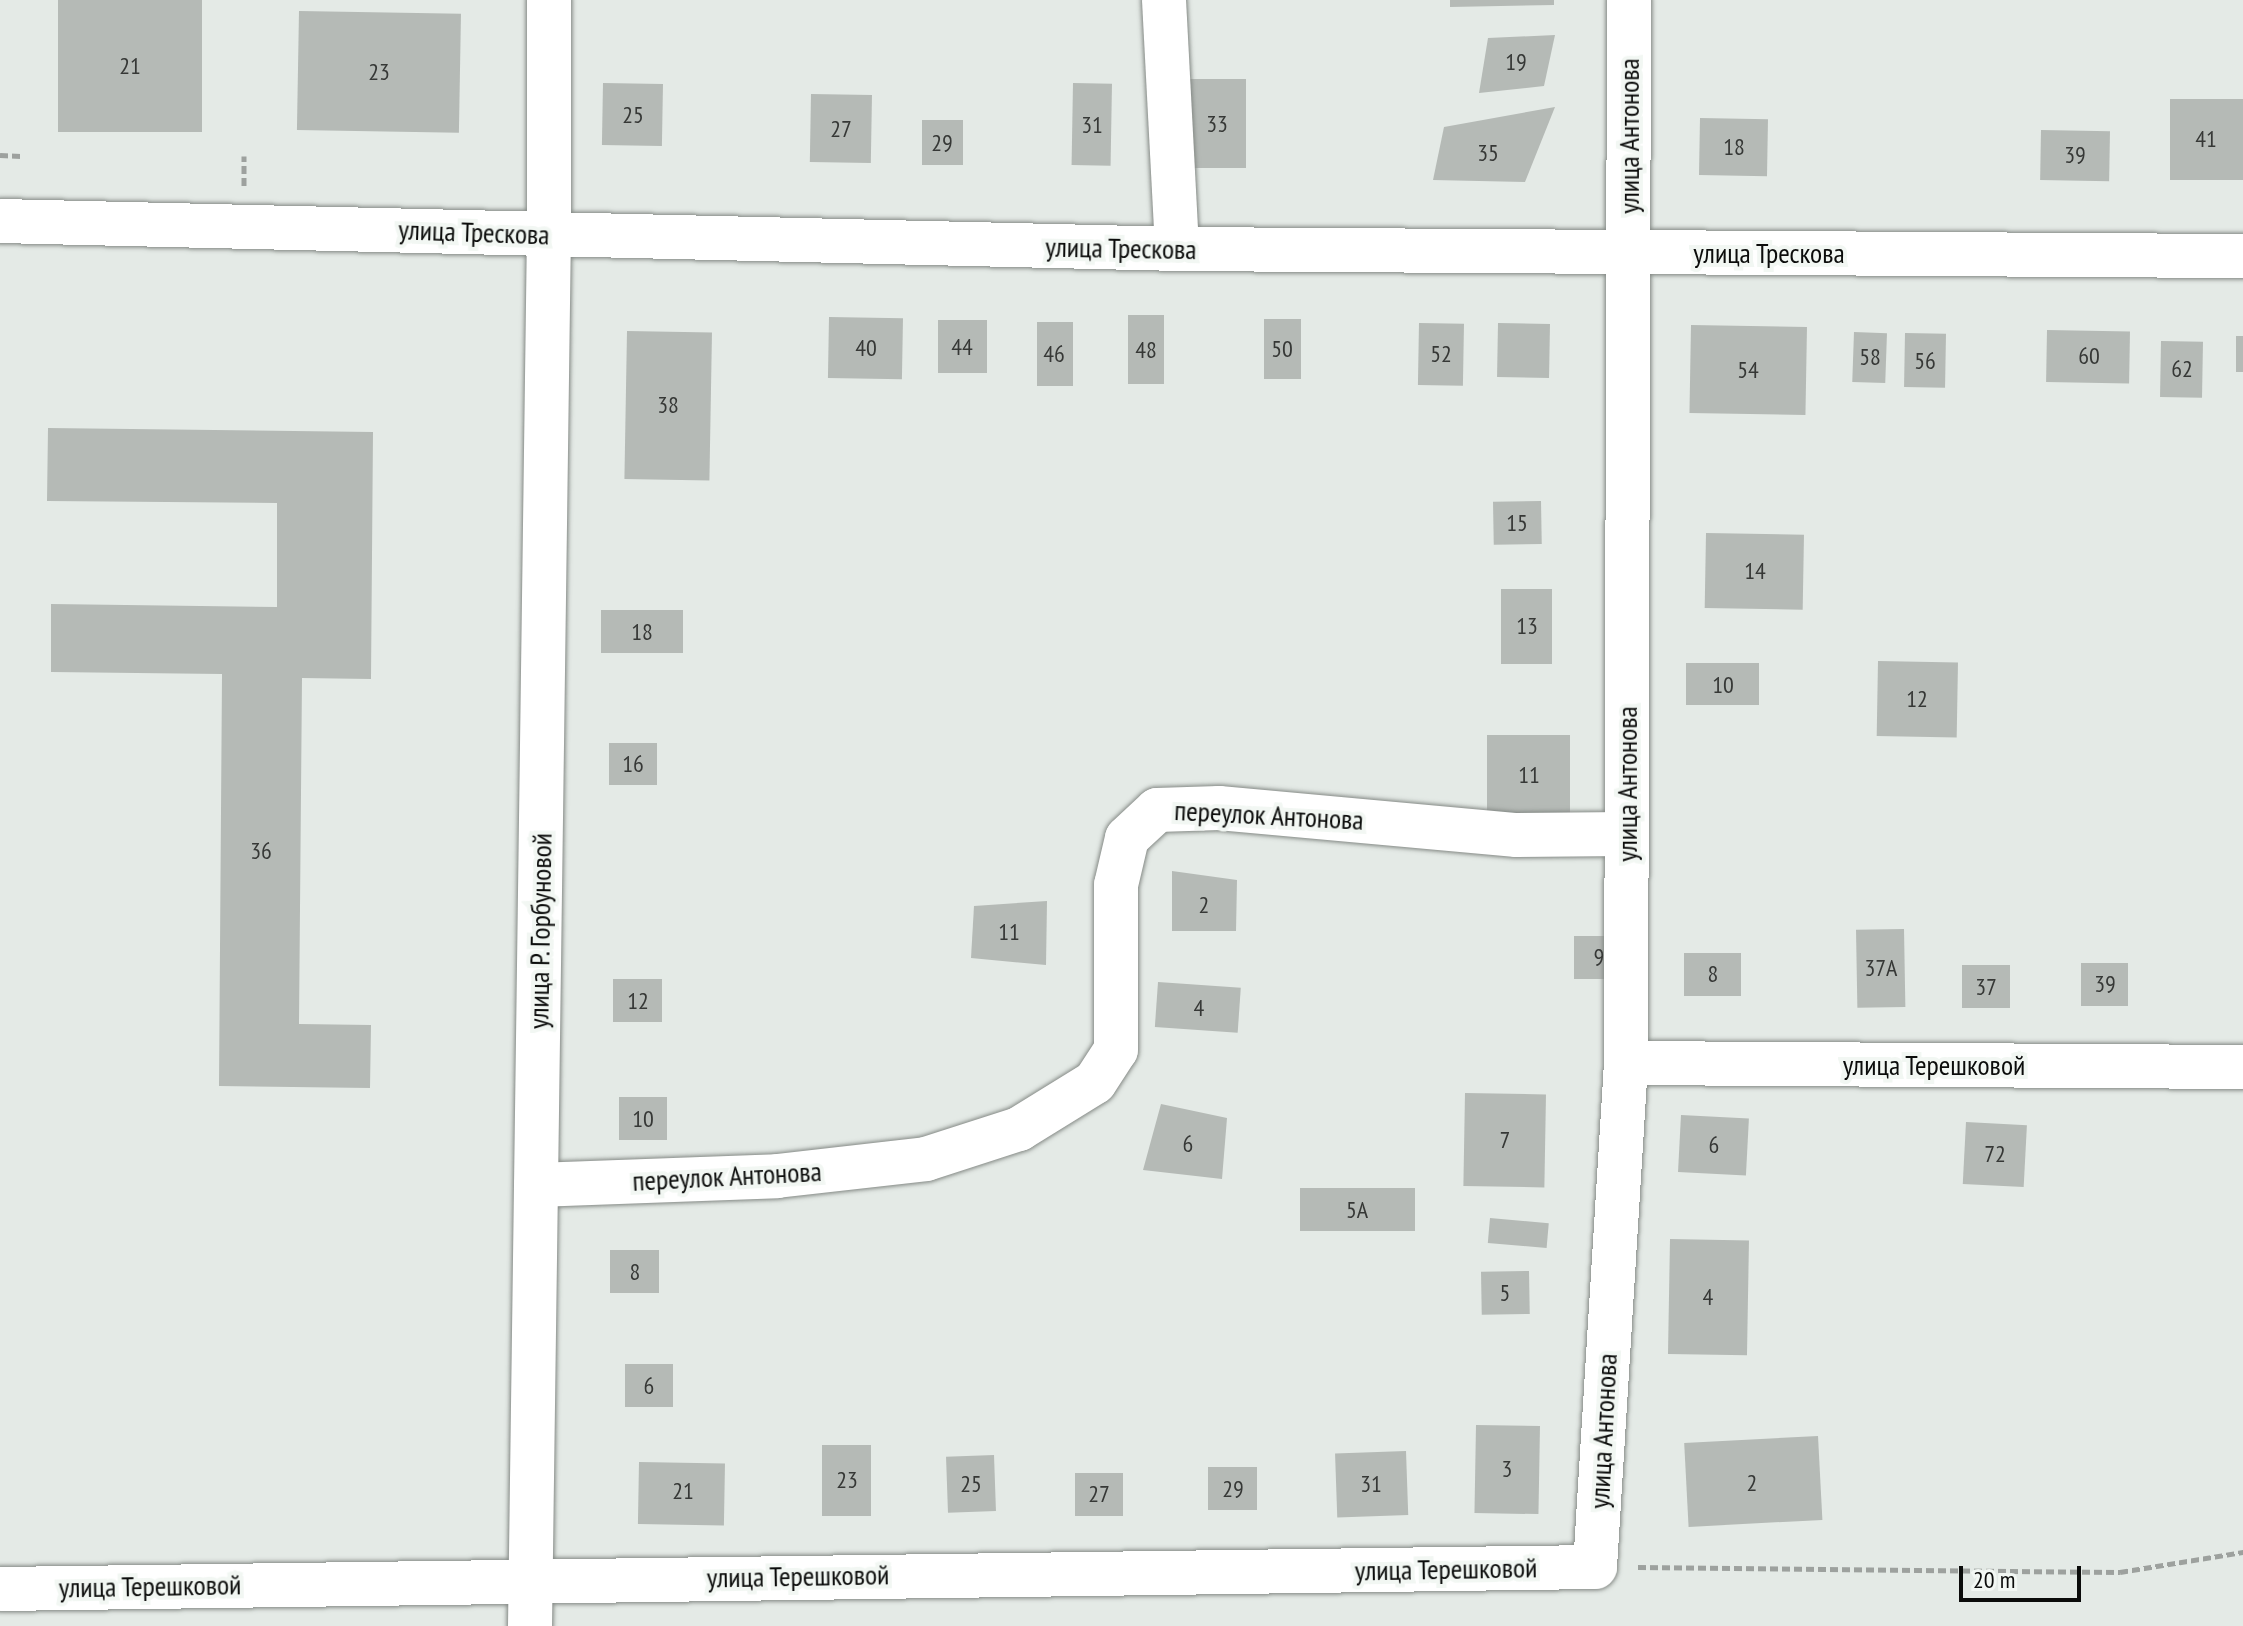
<!DOCTYPE html>
<html>
<head>
<meta charset="utf-8">
<style>
  body { margin:0 }
  #map { position:relative; width:2243px; height:1626px; overflow:hidden; background:#e4eae6; font-family:"PT Sans Narrow",sans-serif }
  div>[style] { position:absolute }
  [style*='--x'] { left:calc(var(--x)*1px); top:calc(var(--y)*1px); width:calc(var(--w)*1px); rotate:calc(var(--a)*1deg) }
  .building>* { inset:0; background:#b5bab6; transform-origin:0 0 }
  .path>* { height:5px; margin-top:-2.5px; transform-origin:0; background:repeating-linear-gradient(90deg,#9da19e 0 8px,transparent 0 12px) }
  .roads { filter:drop-shadow(0 0 2px #858a86) drop-shadow(0 0 2px #858a86) }
  .street>* { height:44px; margin:-22px; padding:0 22px; transform-origin:22px; border-radius:22px; background:#fff }
  .secondary>* { height:44px; margin:-22px; padding:0 22px; transform-origin:22px; border-radius:22px; background:#fff }
  span { translate:-50% -50%; white-space:nowrap; text-align:center; line-height:1.15; -webkit-text-stroke:8px #f2f7f3; paint-order:stroke }
  .number-label { font-size:24px; color:#363836 }
  .number-label span { -webkit-text-stroke-width:0 }
  .street-label { font-size:28px; color:#0b0c0b }
  .scale { position:absolute; left:1959px; top:1566px; width:122px; height:36px; box-sizing:border-box; border:4px solid #0b0c0b; border-top:0; padding-left:10px; font-size:24px; line-height:28px; white-space:nowrap; color:#0b0c0b; -webkit-text-stroke:6px #f2f7f3; paint-order:stroke }
</style>
</head>
<body>
<div id="map">
  <div class="building">
    <i style="left:58px;top:0;width:144px;height:132px"></i>
    <i style="clip-path:polygon(1450px 0,1554px 0,1554px 5px,1450px 7px)"></i>
    <i style="left:299px;top:11px;width:162px;height:119px;rotate:1deg"></i>
    <i style="clip-path:polygon(1555px 35px,1544px 86px,1479px 93px,1488px 38px)"></i>
    <i style="left:1189px;top:79px;width:57px;height:89px"></i>
    <i style="left:603px;top:83px;width:60px;height:62px;rotate:1deg"></i>
    <i style="left:1073px;top:83px;width:39px;height:82px;rotate:1deg"></i>
    <i style="left:811px;top:94px;width:61px;height:68px;rotate:1deg"></i>
    <i style="left:2170px;top:99px;width:73px;height:81px"></i>
    <i style="clip-path:polygon(1555px 107px,1525px 182px,1433px 180px,1444px 127px)"></i>
    <i style="left:1700px;top:118px;width:68px;height:57px;rotate:1deg"></i>
    <i style="left:922px;top:120px;width:41px;height:45px"></i>
    <i style="left:2041px;top:130px;width:69px;height:50px;rotate:1deg"></i>
    <i style="left:1128px;top:315px;width:36px;height:69px"></i>
    <i style="left:829px;top:317px;width:74px;height:61px;rotate:1deg"></i>
    <i style="left:1264px;top:319px;width:37px;height:60px"></i>
    <i style="left:938px;top:320px;width:49px;height:53px"></i>
    <i style="left:1037px;top:322px;width:36px;height:64px"></i>
    <i style="left:1419px;top:323px;width:45px;height:62px;rotate:1deg"></i>
    <i style="left:1498px;top:323px;width:52px;height:54px;rotate:1deg"></i>
    <i style="left:1691px;top:325px;width:116px;height:88px;rotate:1deg"></i>
    <i style="left:2047px;top:330px;width:83px;height:52px;rotate:1deg"></i>
    <i style="left:627px;top:331px;width:85px;height:148px;rotate:1deg"></i>
    <i style="left:1854px;top:332px;width:33px;height:50px;rotate:2deg"></i>
    <i style="left:1905px;top:333px;width:41px;height:54px;rotate:1deg"></i>
    <i style="left:2236px;top:336px;width:7px;height:36px"></i>
    <i style="left:2161px;top:341px;width:42px;height:56px;rotate:1deg"></i>
    <i style="clip-path:polygon(48px 428px,373px 432px,371px 679px,302px 678px,299px 1024px,371px 1025px,370px 1088px,219px 1086px,222px 674px,51px 672px,51px 604px,277px 607px,277px 503px,47px 501px)"></i>
    <i style="left:1541px;top:501px;width:43px;height:48px;rotate:89deg"></i>
    <i style="left:1706px;top:533px;width:98px;height:75px;rotate:1deg"></i>
    <i style="left:1501px;top:589px;width:51px;height:75px"></i>
    <i style="left:601px;top:610px;width:82px;height:43px"></i>
    <i style="left:1878px;top:661px;width:80px;height:75px;rotate:1deg"></i>
    <i style="left:1759px;top:663px;width:42px;height:73px;rotate:90deg"></i>
    <i style="left:1487px;top:735px;width:83px;height:81px"></i>
    <i style="left:609px;top:743px;width:48px;height:42px"></i>
    <i style="clip-path:polygon(1172px 871px,1237px 880px,1236px 931px,1172px 931px)"></i>
    <i style="clip-path:polygon(1047px 901px,1046px 965px,971px 958px,974px 906px)"></i>
    <i style="left:1904px;top:929px;width:78px;height:48px;rotate:89deg"></i>
    <i style="left:1574px;top:936px;width:48px;height:43px"></i>
    <i style="left:1684px;top:953px;width:57px;height:43px"></i>
    <i style="left:2081px;top:963px;width:47px;height:43px"></i>
    <i style="left:2010px;top:965px;width:43px;height:48px;rotate:90deg"></i>
    <i style="left:662px;top:979px;width:43px;height:49px;rotate:90deg"></i>
    <i style="left:1158px;top:982px;width:83px;height:45px;rotate:4deg"></i>
    <i style="left:1465px;top:1093px;width:81px;height:93px;rotate:1deg"></i>
    <i style="left:619px;top:1097px;width:48px;height:43px"></i>
    <i style="clip-path:polygon(1161px 1104px,1227px 1118px,1222px 1179px,1143px 1170px)"></i>
    <i style="left:1681px;top:1115px;width:68px;height:57px;rotate:3deg"></i>
    <i style="left:1966px;top:1122px;width:61px;height:62px;rotate:3deg"></i>
    <i style="left:1300px;top:1188px;width:115px;height:43px"></i>
    <i style="left:1490px;top:1218px;width:59px;height:25px;rotate:5deg"></i>
    <i style="left:1670px;top:1239px;width:79px;height:115px;rotate:1deg"></i>
    <i style="left:659px;top:1250px;width:43px;height:49px;rotate:90deg"></i>
    <i style="left:1529px;top:1271px;width:43px;height:48px;rotate:89deg"></i>
    <i style="left:673px;top:1364px;width:43px;height:48px;rotate:90deg"></i>
    <i style="left:1476px;top:1425px;width:64px;height:88px;rotate:1deg"></i>
    <i style="left:1818px;top:1436px;width:84px;height:134px;rotate:87deg"></i>
    <i style="left:822px;top:1445px;width:49px;height:71px"></i>
    <i style="left:1406px;top:1451px;width:64px;height:71px;rotate:88deg"></i>
    <i style="left:994px;top:1455px;width:56px;height:48px;rotate:88deg"></i>
    <i style="left:639px;top:1462px;width:86px;height:62px;rotate:1deg"></i>
    <i style="left:1257px;top:1467px;width:43px;height:49px;rotate:90deg"></i>
    <i style="left:1075px;top:1473px;width:48px;height:43px"></i>
  </div>
  <div class="path">
    <i style="--x:0;--y:155;--w:21;--a:3"></i>
    <i style="--x:244;--y:186;--w:30;--a:-90"></i>
    <i style="--x:1638;--y:1567;--w:482;--a:0.6"></i>
    <i style="--x:2120;--y:1572;--w:125;--a:-9.2"></i>
  </div>
  <div class="roads">
    <div class="street">
      <i style="--x:1164;--y:0;--w:249;--a:87"></i>
      <i style="--x:1626;--y:1063;--w:617;--a:0.37"></i>
      <i style="--x:536;--y:1185;--w:241;--a:-2.1"></i>
      <i style="--x:777;--y:1176;--w:150;--a:-6.5"></i>
      <i style="--x:926;--y:1159;--w:98;--a:-17.9"></i>
      <i style="--x:1019;--y:1129;--w:89;--a:-31.7"></i>
      <i style="--x:1095;--y:1082;--w:38;--a:-57"></i>
      <i style="--x:1116;--y:1050;--w:165;--a:-90"></i>
      <i style="--x:1116;--y:885;--w:48;--a:-76.8"></i>
      <i style="--x:1127;--y:838;--w:41;--a:-43"></i>
      <i style="--x:1157;--y:810;--w:62;--a:-1.8"></i>
      <i style="--x:1219;--y:808;--w:299;--a:5.2"></i>
      <i style="--x:1517;--y:835;--w:109;--a:-0.5"></i>
      <i style="--x:0;--y:1589;--w:1595;--a:-0.79"></i>
      <i style="--x:1595;--y:1567;--w:505;--a:-86.48"></i>
      <i style="--x:1626;--y:1063;--w:1063;--a:-89.84"></i>
      <i style="--x:530;--y:1626;--w:1390;--a:-89.22"></i>
    </div>
    <div class="secondary">
      <i style="--x:549;--y:0;--w:236;--a:90"></i>
      <i style="--x:0;--y:221;--w:1177;--a:1.36"></i>
      <i style="--x:1177;--y:249;--w:1066;--a:0.38"></i>
    </div>
  </div>
  <div class="number-label">
    <span style="left:1516px;top:62px">19</span>
    <span style="left:130px;top:66px">21</span>
    <span style="left:379px;top:72px">23</span>
    <span style="left:633px;top:115px">25</span>
    <span style="left:1217px;top:124px">33</span>
    <span style="left:1092px;top:125px">31</span>
    <span style="left:841px;top:129px">27</span>
    <span style="left:2206px;top:139px">41</span>
    <span style="left:942px;top:143px">29</span>
    <span style="left:1734px;top:147px">18</span>
    <span style="left:1488px;top:153px">35</span>
    <span style="left:2075px;top:155px">39</span>
    <span style="left:962px;top:347px">44</span>
    <span style="left:866px;top:348px">40</span>
    <span style="left:1282px;top:349px">50</span>
    <span style="left:1146px;top:350px">48</span>
    <span style="left:1054px;top:354px">46</span>
    <span style="left:1441px;top:354px">52</span>
    <span style="left:2089px;top:356px">60</span>
    <span style="left:1870px;top:357px">58</span>
    <span style="left:1925px;top:361px">56</span>
    <span style="left:2182px;top:369px">62</span>
    <span style="left:1748px;top:370px">54</span>
    <span style="left:668px;top:405px">38</span>
    <span style="left:1517px;top:523px">15</span>
    <span style="left:1755px;top:571px">14</span>
    <span style="left:1527px;top:626px">13</span>
    <span style="left:642px;top:632px">18</span>
    <span style="left:1723px;top:685px">10</span>
    <span style="left:1917px;top:699px">12</span>
    <span style="left:633px;top:764px">16</span>
    <span style="left:1529px;top:775px">11</span>
    <span style="left:261px;top:851px">36</span>
    <span style="left:1204px;top:905px">2</span>
    <span style="left:1009px;top:932px">11</span>
    <span style="left:1599px;top:957px">9</span>
    <span style="left:1881px;top:968px">37А</span>
    <span style="left:1713px;top:974px">8</span>
    <span style="left:2105px;top:984px">39</span>
    <span style="left:1986px;top:987px">37</span>
    <span style="left:638px;top:1001px">12</span>
    <span style="left:1199px;top:1008px">4</span>
    <span style="left:643px;top:1119px">10</span>
    <span style="left:1505px;top:1140px">7</span>
    <span style="left:1188px;top:1144px">6</span>
    <span style="left:1714px;top:1145px">6</span>
    <span style="left:1995px;top:1154px">72</span>
    <span style="left:1357px;top:1210px">5А</span>
    <span style="left:635px;top:1272px">8</span>
    <span style="left:1505px;top:1293px">5</span>
    <span style="left:1708px;top:1297px">4</span>
    <span style="left:649px;top:1386px">6</span>
    <span style="left:1507px;top:1469px">3</span>
    <span style="left:847px;top:1480px">23</span>
    <span style="left:1752px;top:1483px">2</span>
    <span style="left:971px;top:1484px">25</span>
    <span style="left:1371px;top:1484px">31</span>
    <span style="left:1233px;top:1489px">29</span>
    <span style="left:683px;top:1491px">21</span>
    <span style="left:1099px;top:1494px">27</span>
  </div>
  <div class="street-label">
    <span style="left:1629px;top:136px;rotate:-90deg">улица Антонова</span>
    <span style="left:474px;top:232px;rotate:2deg">улица Трескова</span>
    <span style="left:1121px;top:248px;rotate:1deg">улица Трескова</span>
    <span style="left:1769px;top:253px">улица Трескова</span>
    <span style="left:1627px;top:784px;rotate:-90deg">улица Антонова</span>
    <span style="left:1269px;top:815px;rotate:3deg">переулок Антонова</span>
    <span style="left:540px;top:931px;rotate:-89deg">улица Р. Горбуновой</span>
    <span style="left:1934px;top:1065px">улица Терешковой</span>
    <span style="left:727px;top:1176px;rotate:-3deg">переулок Антонова</span>
    <span style="left:1603px;top:1431px;rotate:-87deg">улица Антонова</span>
    <span style="left:1446px;top:1569px;rotate:-1deg">улица Терешковой</span>
    <span style="left:798px;top:1576px;rotate:-1deg">улица Терешковой</span>
    <span style="left:150px;top:1586px;rotate:-1deg">улица Терешковой</span>
  </div>
  <div class="scale">20 m</div>
</div>
</body>
</html>
